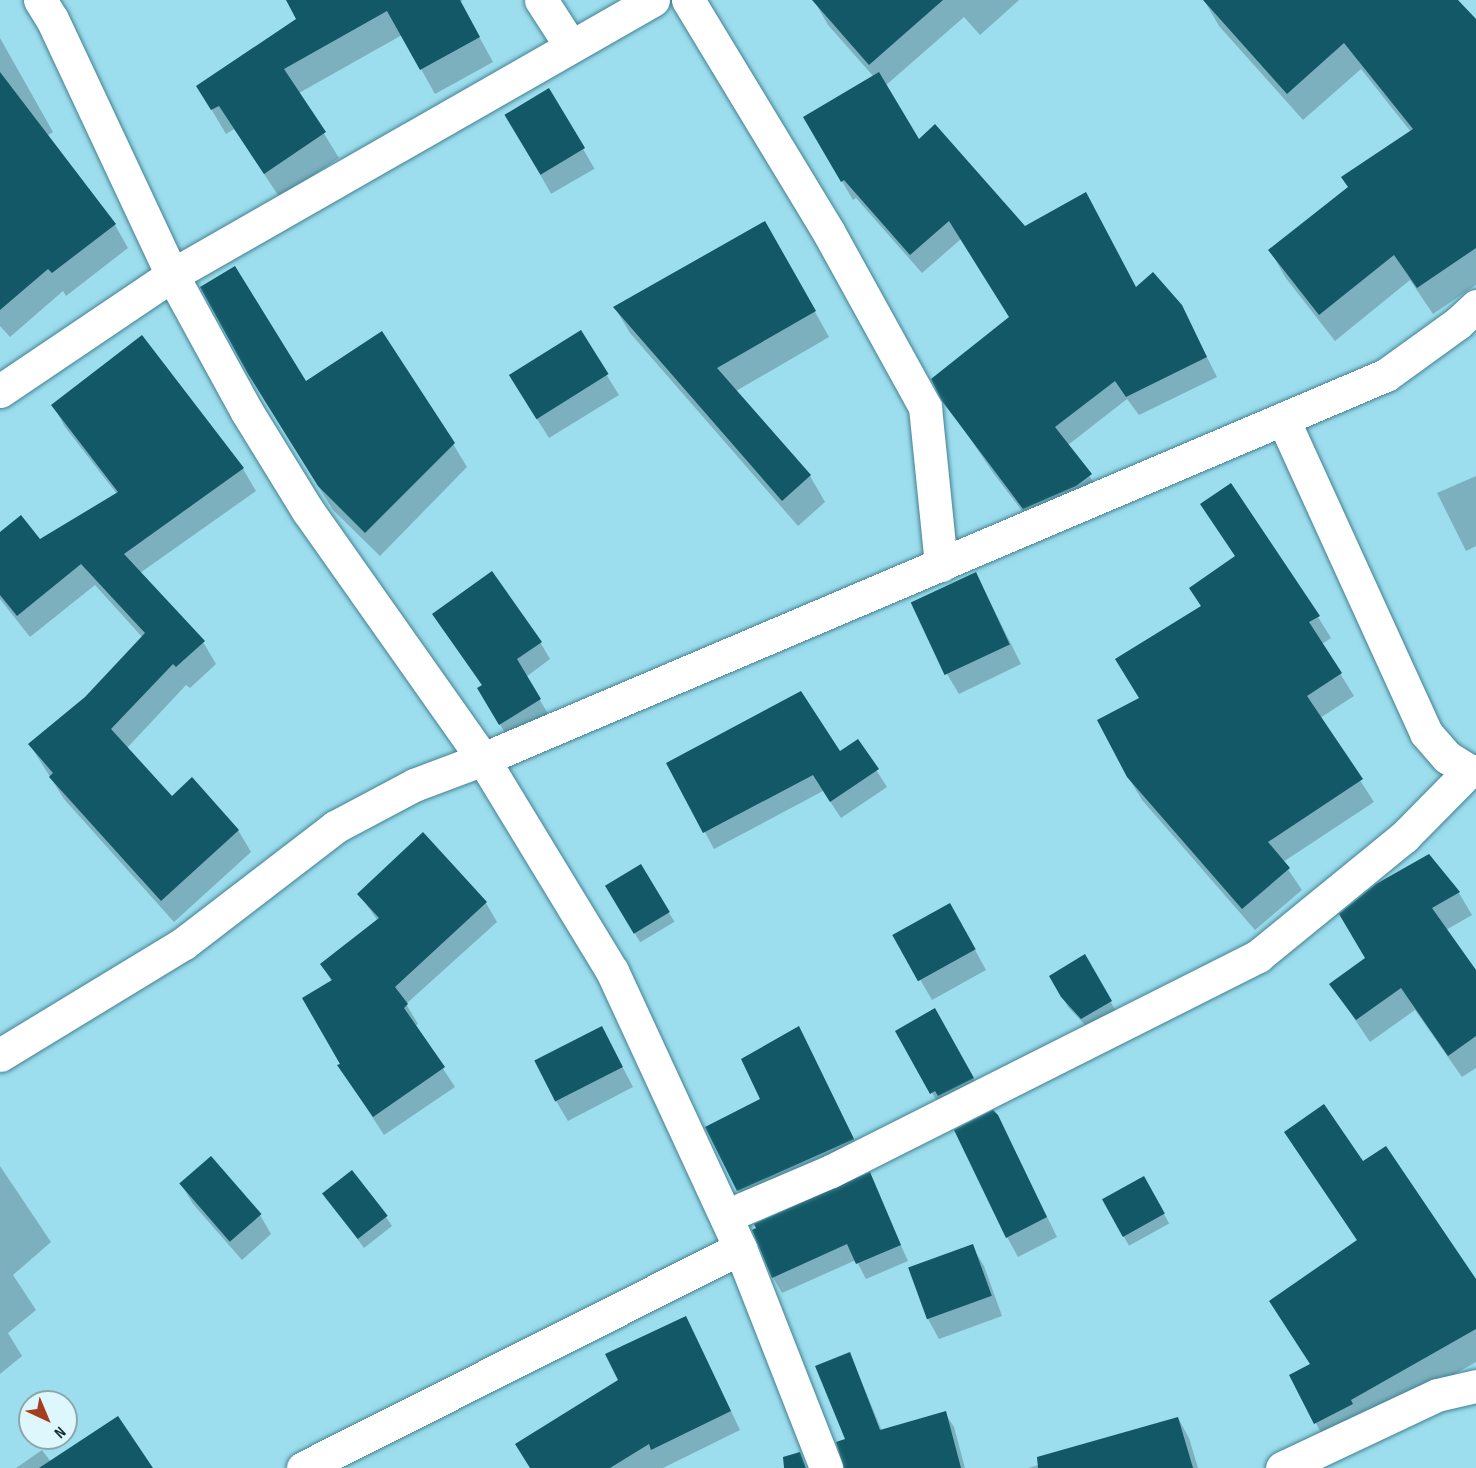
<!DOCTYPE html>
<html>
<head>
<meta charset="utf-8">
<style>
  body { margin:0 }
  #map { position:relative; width:1476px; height:1468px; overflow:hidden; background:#9cddee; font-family:"Sofia Sans Condensed",sans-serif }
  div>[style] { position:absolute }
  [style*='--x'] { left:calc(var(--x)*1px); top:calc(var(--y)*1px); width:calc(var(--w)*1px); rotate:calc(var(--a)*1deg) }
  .shadow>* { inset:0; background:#0003; transform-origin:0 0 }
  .building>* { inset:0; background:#135867; transform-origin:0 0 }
  .roads { filter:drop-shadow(0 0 2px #438191) drop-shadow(0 0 2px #438191) }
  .street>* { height:33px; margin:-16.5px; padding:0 16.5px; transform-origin:16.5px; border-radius:16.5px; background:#fff }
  span { translate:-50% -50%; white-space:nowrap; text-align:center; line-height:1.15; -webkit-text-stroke:6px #def7fd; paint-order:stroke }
  .north { position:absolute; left:18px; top:1390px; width:60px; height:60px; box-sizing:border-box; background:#def7fd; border:2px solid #8da6ad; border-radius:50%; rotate:136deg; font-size:16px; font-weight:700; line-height:24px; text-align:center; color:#132d34 }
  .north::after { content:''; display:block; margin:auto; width:21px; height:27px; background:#a53d20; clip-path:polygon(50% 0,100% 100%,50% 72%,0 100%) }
</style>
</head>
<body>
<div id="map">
  <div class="shadow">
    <i style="clip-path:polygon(287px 0,463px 0,460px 2px,493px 62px,435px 94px,402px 35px,299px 93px,339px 158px,280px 198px,234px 129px,226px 134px,198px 87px,298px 19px)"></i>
    <i style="clip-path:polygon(817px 0,1019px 0,980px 35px,964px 17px,885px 86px,918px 141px,1024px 227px,1136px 288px,1181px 306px,1217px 377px,1139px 415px,1127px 399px,1068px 445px,1102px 494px,1035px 528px,994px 474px,944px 400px,1011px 318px,961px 239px,922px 273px,856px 198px,853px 200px,805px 118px,874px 77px,828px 25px,815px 2px)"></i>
    <i style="clip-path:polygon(1204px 0,1456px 0,1476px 22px,1476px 285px,1433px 314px,1410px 280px,1335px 341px,1285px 277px,1270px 250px,1349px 188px,1411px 132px,1361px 69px,1303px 120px,1219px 26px)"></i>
    <i style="clip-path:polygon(0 38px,53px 132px,47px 136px,115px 225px,128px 248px,66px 296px,63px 291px,10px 337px,0 326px)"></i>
    <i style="left:549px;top:90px;width:91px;height:50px;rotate:60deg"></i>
    <i style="clip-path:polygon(780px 249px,829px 337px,736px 391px,810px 476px,825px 502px,798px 526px,630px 333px,615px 308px)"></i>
    <i style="clip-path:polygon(580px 332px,619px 395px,549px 438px,522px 395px)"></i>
    <i style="clip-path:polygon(142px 337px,243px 469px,256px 491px,140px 573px,203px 642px,216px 664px,190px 688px,186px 685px,127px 748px,172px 798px,238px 830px,251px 852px,174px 922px,64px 799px,30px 745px,86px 698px,143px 638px,95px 585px,30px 637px,0 599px,0 534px,39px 541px,117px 494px,65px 427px,53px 405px)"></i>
    <i style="clip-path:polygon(306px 383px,453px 444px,467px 467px,380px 556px,333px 510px,263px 398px)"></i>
    <i style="clip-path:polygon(1476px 476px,1476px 546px,1466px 551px,1437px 493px)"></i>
    <i style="clip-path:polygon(1202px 504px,1318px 617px,1331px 638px,1322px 644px,1354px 696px,1320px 718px,1374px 802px,1283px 862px,1302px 890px,1255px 930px,1142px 800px,1128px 777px,1140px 698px,1202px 608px,1191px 588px,1236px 557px)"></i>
    <i style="clip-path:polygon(976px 574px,1021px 664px,959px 694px,947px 674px)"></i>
    <i style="clip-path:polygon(434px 614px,540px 642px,550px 659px,526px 677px,550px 717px,510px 741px,489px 706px,483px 687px)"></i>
    <i style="clip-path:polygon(858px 741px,887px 787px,841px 818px,823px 791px,714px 849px,668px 764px,839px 753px)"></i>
    <i style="clip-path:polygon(423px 834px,486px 903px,497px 922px,406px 1004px,418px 1024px,415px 1026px,455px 1087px,384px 1135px,339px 1066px,342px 1064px,332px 982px,322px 964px,378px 921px,359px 894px)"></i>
    <i style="clip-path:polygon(1429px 856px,1459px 893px,1472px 915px,1446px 930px,1476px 973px,1476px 1068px,1462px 1077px,1415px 1010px,1370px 1042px,1331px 984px,1367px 959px)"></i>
    <i style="left:641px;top:866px;width:65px;height:40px;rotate:59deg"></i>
    <i style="clip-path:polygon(961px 924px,986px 970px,932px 1000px,895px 936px)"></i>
    <i style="clip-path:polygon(1084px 957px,1116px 1011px,1088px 1028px,1068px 1007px,1051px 977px)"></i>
    <i style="left:934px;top:1010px;width:101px;height:43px;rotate:60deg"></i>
    <i style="clip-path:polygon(799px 1028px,864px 1159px,750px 1210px,738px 1190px)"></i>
    <i style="clip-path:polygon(612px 1047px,633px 1087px,568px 1121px,556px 1101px)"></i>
    <i style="clip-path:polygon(997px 1116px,1057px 1237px,1018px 1257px,1007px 1237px)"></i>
    <i style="clip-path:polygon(1286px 1132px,1363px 1163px,1476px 1281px,1476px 1362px,1364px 1425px,1329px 1448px,1291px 1376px,1311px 1365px,1271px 1301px,1358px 1242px)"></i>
    <i style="clip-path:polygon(0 1166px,51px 1242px,13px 1275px,36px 1310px,8px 1333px,22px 1356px,0 1374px)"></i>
    <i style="clip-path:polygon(869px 1174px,908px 1261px,866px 1279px,856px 1260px,782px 1293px,773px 1277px)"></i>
    <i style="left:1144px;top:1178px;width:52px;height:46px;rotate:61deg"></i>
    <i style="clip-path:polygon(181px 1184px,260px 1215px,271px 1234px,242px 1260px,193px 1204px)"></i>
    <i style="clip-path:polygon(324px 1193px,386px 1217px,392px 1226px,364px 1248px)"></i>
    <i style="clip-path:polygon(972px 1246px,984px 1266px,1002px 1316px,939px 1339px,928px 1319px)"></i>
    <i style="clip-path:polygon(696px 1337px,740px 1430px,663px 1468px,531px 1468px)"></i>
    <i style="clip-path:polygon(850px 1354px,882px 1431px,945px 1413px,954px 1427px,965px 1468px,855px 1468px)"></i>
    <i style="clip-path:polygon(1178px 1418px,1189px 1438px,1198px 1468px,1028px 1468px,1099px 1448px)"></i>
    <i style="clip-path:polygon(42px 1450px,51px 1462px,151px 1468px,16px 1468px)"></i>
  </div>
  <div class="building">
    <i style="clip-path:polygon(286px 0,460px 0,480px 37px,420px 70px,387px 11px,284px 69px,326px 132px,264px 174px,219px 106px,211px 110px,196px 86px,296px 19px)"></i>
    <i style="clip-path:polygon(812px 0,943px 0,869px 65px)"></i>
    <i style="clip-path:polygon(1203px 0,1458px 0,1476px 19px,1476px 248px,1417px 288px,1394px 255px,1319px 315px,1268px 250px,1348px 187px,1341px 177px,1413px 129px,1344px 43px,1287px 94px)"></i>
    <i style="clip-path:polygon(0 72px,116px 224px,52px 273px,48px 269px,0 310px)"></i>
    <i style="clip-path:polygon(879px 72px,919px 139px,935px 124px,1025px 226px,1086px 192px,1136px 287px,1153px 272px,1182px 305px,1207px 357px,1126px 397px,1115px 381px,1055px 427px,1092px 474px,1076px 486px,1023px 509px,942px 401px,931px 379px,1009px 317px,949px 221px,910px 255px,844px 180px,841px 182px,803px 117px)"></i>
    <i style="left:549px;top:88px;width:70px;height:52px;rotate:59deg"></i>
    <i style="clip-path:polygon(765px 221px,816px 311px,717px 368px,811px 475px,782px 501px,613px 307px)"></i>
    <i style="clip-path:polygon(235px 266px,306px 381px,382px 331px,455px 443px,365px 533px,318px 486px,248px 374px,200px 287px)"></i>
    <i style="left:581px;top:330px;width:52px;height:85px;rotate:58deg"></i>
    <i style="clip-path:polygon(142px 335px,244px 468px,124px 554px,205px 641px,176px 667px,173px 664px,111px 729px,172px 796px,192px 777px,239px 830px,161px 901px,49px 777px,53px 773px,28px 744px,85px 697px,145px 633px,81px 564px,17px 616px,0 595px,0 532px,21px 515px,40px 539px,118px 492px,51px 405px)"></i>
    <i style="clip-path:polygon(1231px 483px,1320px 616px,1309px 622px,1342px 673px,1307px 696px,1363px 779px,1268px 842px,1290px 868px,1242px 909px,1127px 777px,1097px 720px,1139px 698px,1115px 659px,1201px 606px,1189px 588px,1235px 556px,1200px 504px)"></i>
    <i style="clip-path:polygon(492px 571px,542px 642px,517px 659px,541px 699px,499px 725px,477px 688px,482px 685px,432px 614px)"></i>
    <i style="left:976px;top:572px;width:80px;height:72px;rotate:65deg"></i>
    <i style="clip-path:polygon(801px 691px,840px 751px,858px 739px,879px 769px,830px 802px,813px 775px,703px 833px,666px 763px)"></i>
    <i style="clip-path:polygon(423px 832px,487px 902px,395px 987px,408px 1004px,404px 1008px,445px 1067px,373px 1117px,337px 1065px,340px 1064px,302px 998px,332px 980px,320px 964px,379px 918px,357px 894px)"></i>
    <i style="clip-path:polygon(1429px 854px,1460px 892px,1432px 908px,1476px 970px,1476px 1036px,1448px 1056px,1401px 988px,1356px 1020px,1329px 984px,1365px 958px,1339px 914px,1376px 884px)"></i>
    <i style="left:641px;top:864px;width:56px;height:42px;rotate:59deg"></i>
    <i style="left:950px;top:903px;width:53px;height:66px;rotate:61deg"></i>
    <i style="clip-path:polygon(1085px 954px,1112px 1001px,1081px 1019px,1061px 997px,1049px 976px)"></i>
    <i style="clip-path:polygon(935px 1008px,974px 1078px,938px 1096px,935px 1091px,930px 1094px,895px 1031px)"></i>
    <i style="left:602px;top:1026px;width:46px;height:76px;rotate:63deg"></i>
    <i style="clip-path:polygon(799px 1026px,854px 1139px,737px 1191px,705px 1127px,760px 1099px,741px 1059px)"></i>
    <i style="clip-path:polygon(1324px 1104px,1363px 1161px,1386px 1146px,1476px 1279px,1476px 1329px,1351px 1400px,1353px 1404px,1314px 1424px,1289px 1375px,1310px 1364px,1269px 1301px,1357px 1240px,1284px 1132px)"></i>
    <i style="clip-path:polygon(993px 1110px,998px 1115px,1047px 1217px,1006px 1238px,954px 1130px)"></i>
    <i style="left:211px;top:1156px;width:77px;height:42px;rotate:49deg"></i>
    <i style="left:352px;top:1170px;width:58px;height:38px;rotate:52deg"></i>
    <i style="clip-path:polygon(870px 1172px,901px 1245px,856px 1264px,847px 1244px,772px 1278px,752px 1230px,756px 1228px,754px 1224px)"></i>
    <i style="left:1144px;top:1176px;width:43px;height:48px;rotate:61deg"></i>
    <i style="left:973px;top:1244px;width:55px;height:69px;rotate:70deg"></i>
    <i style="clip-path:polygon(686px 1316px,731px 1411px,651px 1450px,649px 1444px,610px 1468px,530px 1468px,515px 1444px,618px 1380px,605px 1354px)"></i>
    <i style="clip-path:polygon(850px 1352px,880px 1430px,946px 1411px,961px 1468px,844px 1468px,836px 1442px,845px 1439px,815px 1366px)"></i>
    <i style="clip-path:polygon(118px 1416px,153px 1468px,39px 1468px)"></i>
    <i style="clip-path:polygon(1178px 1417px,1193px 1468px,1038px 1468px,1037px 1457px)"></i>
    <i style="clip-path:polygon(800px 1452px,806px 1468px,784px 1468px,783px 1457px)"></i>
  </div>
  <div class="roads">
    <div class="street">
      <i style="--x:40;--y:0;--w:22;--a:58"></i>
      <i style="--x:52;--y:19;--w:283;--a:64.9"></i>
      <i style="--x:172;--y:275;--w:156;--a:61.3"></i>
      <i style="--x:247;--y:412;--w:116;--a:58.4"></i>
      <i style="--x:308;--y:511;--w:304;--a:54.8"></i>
      <i style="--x:483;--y:759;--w:248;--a:58.7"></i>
      <i style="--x:612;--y:971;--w:305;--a:65.2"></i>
      <i style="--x:740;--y:1248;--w:236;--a:68.6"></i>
      <i style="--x:541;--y:0;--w:54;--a:57.2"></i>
      <i style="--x:688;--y:0;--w:272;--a:58.8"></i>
      <i style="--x:829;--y:233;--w:199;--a:61.1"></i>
      <i style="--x:925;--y:407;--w:159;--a:84.2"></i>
      <i style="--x:0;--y:391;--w:207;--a:-34"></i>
      <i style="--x:172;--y:275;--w:554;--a:-29.76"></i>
      <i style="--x:1283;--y:419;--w:345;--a:65.5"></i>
      <i style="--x:1426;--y:733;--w:32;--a:49"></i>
      <i style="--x:1447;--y:757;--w:26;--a:32"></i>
      <i style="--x:1469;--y:771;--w:7;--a:0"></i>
      <i style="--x:0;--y:1055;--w:215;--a:-31.3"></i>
      <i style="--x:184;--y:943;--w:190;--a:-37.5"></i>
      <i style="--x:335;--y:827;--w:89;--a:-28"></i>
      <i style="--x:414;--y:785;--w:74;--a:-20.6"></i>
      <i style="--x:483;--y:759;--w:981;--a:-23.04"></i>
      <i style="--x:1386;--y:375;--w:89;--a:-35.8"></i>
      <i style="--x:1458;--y:323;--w:25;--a:-43"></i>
      <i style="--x:726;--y:1216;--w:114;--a:-23.2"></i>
      <i style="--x:831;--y:1171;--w:478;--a:-26.7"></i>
      <i style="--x:1258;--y:956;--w:188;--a:-39.2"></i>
      <i style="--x:1404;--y:837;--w:93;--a:-45.4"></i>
      <i style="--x:303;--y:1468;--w:489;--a:-26.7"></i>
      <i style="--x:1282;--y:1468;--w:171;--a:-25.2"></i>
      <i style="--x:1437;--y:1395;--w:40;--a:-13"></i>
    </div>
  </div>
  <div class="north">N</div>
</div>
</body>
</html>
